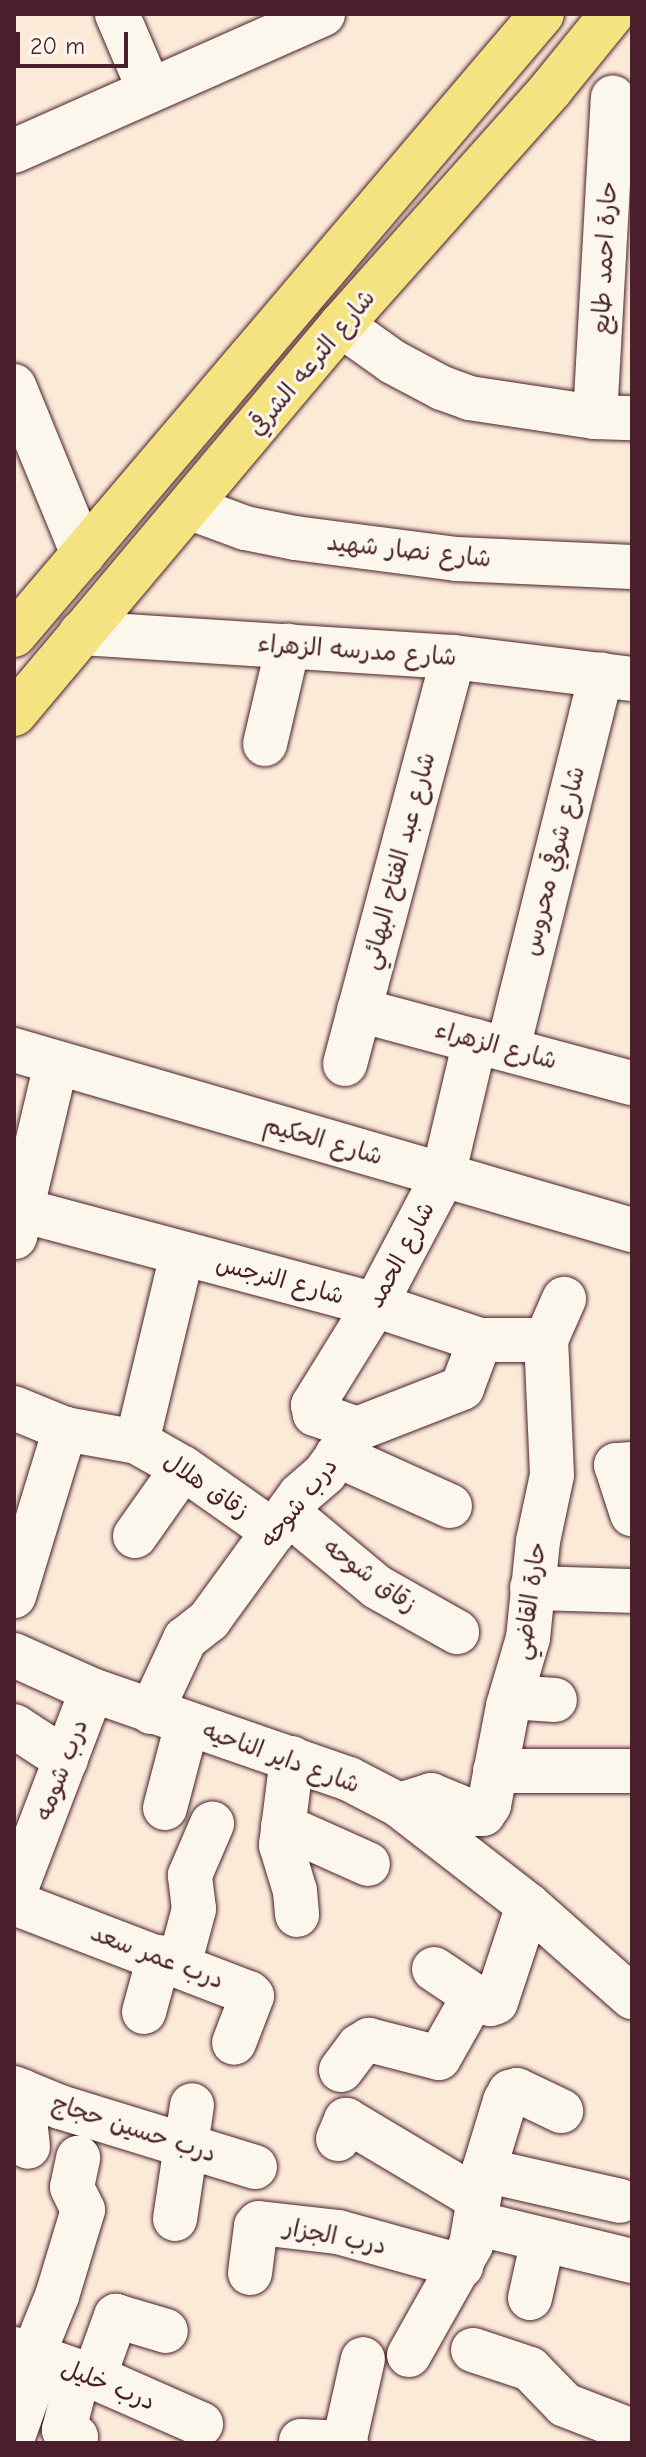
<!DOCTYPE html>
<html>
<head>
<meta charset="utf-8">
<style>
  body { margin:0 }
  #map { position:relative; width:646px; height:2457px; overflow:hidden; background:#fcead9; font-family:"Comic Neue","Playpen Sans Arabic",sans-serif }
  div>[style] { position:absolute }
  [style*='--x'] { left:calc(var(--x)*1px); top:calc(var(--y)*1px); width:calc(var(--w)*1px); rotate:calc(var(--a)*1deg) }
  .roads { filter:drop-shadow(0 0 2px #4a1f2b) drop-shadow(0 0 2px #4a1f2b) }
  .minor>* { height:44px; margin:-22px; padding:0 22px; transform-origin:22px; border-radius:22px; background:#fbf7ec }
  .major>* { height:44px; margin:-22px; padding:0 22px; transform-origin:22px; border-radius:22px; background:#f5e382 }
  span { translate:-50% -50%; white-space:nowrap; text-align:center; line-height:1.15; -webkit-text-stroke:6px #fbf7ec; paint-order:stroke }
  .street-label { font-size:24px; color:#4a1f2b }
  .frame { position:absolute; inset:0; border:16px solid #4a1f2b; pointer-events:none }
  .scale { position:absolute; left:16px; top:32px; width:112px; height:36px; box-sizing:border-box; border:4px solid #4a1f2b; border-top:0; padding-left:10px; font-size:24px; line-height:28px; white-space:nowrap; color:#4a1f2b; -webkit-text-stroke:6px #fbf7ec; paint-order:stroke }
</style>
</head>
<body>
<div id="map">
  <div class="roads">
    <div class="minor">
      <i style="--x:117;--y:14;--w:82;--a:66.9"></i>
      <i style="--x:14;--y:151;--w:338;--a:-23.9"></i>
      <i style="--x:341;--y:325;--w:64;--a:35.4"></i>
      <i style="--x:393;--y:362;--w:55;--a:28"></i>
      <i style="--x:442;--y:388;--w:29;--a:20"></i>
      <i style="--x:469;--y:398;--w:127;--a:8.6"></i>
      <i style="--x:595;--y:417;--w:37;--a:2"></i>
      <i style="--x:14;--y:386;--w:182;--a:67.7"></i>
      <i style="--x:595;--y:417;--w:320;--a:-86.8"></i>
      <i style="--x:191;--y:508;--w:58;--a:20.3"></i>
      <i style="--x:245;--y:528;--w:51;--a:11.3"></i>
      <i style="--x:295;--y:538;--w:163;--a:7.4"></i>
      <i style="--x:457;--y:559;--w:175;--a:2.6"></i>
      <i style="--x:81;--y:633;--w:373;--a:3.7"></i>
      <i style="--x:453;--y:657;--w:180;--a:7"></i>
      <i style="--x:265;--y:744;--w:101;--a:-76.8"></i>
      <i style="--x:359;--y:1010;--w:283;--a:15"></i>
      <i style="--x:508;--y:1048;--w:385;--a:-76"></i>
      <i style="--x:14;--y:1050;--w:644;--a:16.24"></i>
      <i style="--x:345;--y:1064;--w:421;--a:-75.1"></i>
      <i style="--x:14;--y:1208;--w:374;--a:15"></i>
      <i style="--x:375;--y:1305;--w:111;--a:18.4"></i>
      <i style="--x:480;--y:1340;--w:66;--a:0"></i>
      <i style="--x:15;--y:1237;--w:178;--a:-76.7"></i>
      <i style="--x:14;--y:1408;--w:55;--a:22.4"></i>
      <i style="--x:65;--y:1429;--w:73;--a:10.2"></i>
      <i style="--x:137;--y:1442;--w:53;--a:29.5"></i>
      <i style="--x:183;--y:1468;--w:111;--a:35.1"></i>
      <i style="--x:357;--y:1429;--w:45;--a:-160.3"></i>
      <i style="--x:315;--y:1414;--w:9;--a:-103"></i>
      <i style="--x:313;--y:1405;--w:118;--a:-58.2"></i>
      <i style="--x:375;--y:1305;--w:146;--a:-62.2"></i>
      <i style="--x:443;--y:1176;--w:139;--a:-76.7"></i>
      <i style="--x:137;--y:1442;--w:193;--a:-76.5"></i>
      <i style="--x:337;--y:1455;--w:124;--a:24.3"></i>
      <i style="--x:632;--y:1464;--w:16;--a:176"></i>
      <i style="--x:616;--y:1465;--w:52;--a:71.9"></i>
      <i style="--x:288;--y:1513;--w:116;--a:39.7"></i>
      <i style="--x:377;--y:1587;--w:92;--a:29.4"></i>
      <i style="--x:135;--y:1536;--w:83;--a:-54.8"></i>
      <i style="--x:532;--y:1588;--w:100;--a:1.7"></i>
      <i style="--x:14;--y:1596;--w:175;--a:-73"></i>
      <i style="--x:14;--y:1655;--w:85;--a:24.2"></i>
      <i style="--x:92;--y:1690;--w:272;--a:19.1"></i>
      <i style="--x:349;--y:1779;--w:56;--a:27.5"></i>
      <i style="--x:399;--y:1805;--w:163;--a:37.8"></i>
      <i style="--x:528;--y:1905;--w:139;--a:41.5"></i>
      <i style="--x:511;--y:1697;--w:44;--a:3.9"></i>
      <i style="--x:151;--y:1712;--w:81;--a:-65"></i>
      <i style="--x:185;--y:1639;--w:31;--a:-38"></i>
      <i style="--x:209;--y:1620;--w:155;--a:-53.9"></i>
      <i style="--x:300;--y:1495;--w:33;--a:-41"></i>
      <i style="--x:325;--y:1473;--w:54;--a:-54"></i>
      <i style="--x:357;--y:1429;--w:113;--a:-21.3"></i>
      <i style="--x:462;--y:1388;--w:51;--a:-69.4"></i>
      <i style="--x:14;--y:1726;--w:62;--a:33.2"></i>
      <i style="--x:292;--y:1758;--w:88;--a:97.2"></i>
      <i style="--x:281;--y:1845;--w:48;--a:73.1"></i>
      <i style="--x:295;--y:1891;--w:24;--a:85"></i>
      <i style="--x:495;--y:1771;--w:137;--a:0"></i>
      <i style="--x:399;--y:1805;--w:34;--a:-17"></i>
      <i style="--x:431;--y:1795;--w:50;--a:22.4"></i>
      <i style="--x:477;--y:1814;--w:6;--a:0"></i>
      <i style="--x:483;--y:1814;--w:11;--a:-56"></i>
      <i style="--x:489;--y:1805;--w:101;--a:-79.1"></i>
      <i style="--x:508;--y:1706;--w:71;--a:-73.6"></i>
      <i style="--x:528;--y:1638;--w:98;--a:-84.1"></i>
      <i style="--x:538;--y:1541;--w:67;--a:-78"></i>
      <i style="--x:552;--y:1475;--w:135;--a:-92.5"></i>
      <i style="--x:546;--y:1340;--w:45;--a:-66.3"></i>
      <i style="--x:165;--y:1808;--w:87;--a:-75.3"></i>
      <i style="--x:283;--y:1826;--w:93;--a:24.1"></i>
      <i style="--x:14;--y:1894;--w:218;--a:-69.1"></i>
      <i style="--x:14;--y:1903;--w:252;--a:21"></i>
      <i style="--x:249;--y:1993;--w:4;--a:45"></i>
      <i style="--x:252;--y:1996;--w:50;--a:111"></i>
      <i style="--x:179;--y:1965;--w:58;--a:-75"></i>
      <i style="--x:194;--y:1909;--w:34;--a:-97"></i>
      <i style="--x:190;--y:1875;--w:56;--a:-66.7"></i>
      <i style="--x:434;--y:1969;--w:48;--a:34"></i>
      <i style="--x:144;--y:2012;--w:57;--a:-74.7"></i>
      <i style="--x:341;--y:2070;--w:30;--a:-53"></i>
      <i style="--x:359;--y:2046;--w:12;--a:-31"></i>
      <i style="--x:369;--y:2040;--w:72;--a:14.4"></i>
      <i style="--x:439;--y:2058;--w:71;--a:-60.6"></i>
      <i style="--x:474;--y:1996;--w:18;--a:27"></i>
      <i style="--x:490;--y:2004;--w:6;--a:-18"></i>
      <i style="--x:496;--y:2002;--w:102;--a:-71.7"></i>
      <i style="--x:14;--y:2088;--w:50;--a:22.4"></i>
      <i style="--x:60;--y:2107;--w:204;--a:17.1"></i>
      <i style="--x:22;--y:2091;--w:56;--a:83.9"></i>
      <i style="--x:338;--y:2139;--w:21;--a:-67"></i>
      <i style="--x:346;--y:2120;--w:152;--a:30.8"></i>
      <i style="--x:484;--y:2170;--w:139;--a:12.8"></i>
      <i style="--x:175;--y:2219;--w:115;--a:-81.5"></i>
      <i style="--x:475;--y:2223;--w:162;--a:13.6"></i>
      <i style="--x:250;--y:2273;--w:47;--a:-82.7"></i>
      <i style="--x:256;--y:2226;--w:4;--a:-45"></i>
      <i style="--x:259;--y:2223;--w:80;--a:6.5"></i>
      <i style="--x:338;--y:2232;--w:128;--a:15.5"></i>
      <i style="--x:530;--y:2298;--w:59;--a:-77.4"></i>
      <i style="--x:14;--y:2349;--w:85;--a:19.3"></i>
      <i style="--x:94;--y:2377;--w:117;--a:23.7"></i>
      <i style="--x:473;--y:2350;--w:60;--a:18.4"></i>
      <i style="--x:530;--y:2369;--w:50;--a:45.8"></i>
      <i style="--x:565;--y:2405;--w:72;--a:21.2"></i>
      <i style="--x:33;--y:2355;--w:64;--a:-67.9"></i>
      <i style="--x:57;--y:2296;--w:90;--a:-73.2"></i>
      <i style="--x:83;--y:2210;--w:25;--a:-116"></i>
      <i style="--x:72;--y:2187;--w:30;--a:-78"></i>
      <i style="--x:409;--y:2355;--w:126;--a:-60.6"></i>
      <i style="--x:471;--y:2245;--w:76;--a:-80.2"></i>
      <i style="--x:484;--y:2170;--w:72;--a:-73.1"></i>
      <i style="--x:505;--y:2101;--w:10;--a:-61"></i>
      <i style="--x:510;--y:2092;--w:7;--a:-16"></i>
      <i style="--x:517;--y:2090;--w:49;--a:25.5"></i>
      <i style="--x:94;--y:2377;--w:65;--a:-70.2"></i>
      <i style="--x:116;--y:2316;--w:52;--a:16.7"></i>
      <i style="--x:14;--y:2434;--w:81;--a:-70.4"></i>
      <i style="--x:301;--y:2441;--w:45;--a:2.5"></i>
      <i style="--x:74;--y:2443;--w:6;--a:-72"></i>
      <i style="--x:76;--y:2437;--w:14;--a:-150"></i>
      <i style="--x:64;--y:2430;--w:61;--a:-75.7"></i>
      <i style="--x:344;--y:2443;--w:86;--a:-77.3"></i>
    </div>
    <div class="major">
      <i style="--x:14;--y:635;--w:815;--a:-49.63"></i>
      <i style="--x:14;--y:714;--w:508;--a:-49.95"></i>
      <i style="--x:341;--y:325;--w:316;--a:-48.3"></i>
      <i style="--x:551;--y:89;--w:97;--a:-50.9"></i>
    </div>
  </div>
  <div class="street-label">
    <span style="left:605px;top:258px;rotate:-87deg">حارة احمد طايع</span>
    <span style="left:312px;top:363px;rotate:-50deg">شارع الترعه الشرقي</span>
    <span style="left:409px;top:551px;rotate:6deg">شارع نصار شهيد</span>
    <span style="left:357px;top:651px;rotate:4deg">شارع مدرسه الزهراء</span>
    <span style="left:399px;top:861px;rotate:-75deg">شارع عبد الفتاح البهائي</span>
    <span style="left:554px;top:861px;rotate:-76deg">شارع شوقي محروس</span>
    <span style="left:496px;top:1046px;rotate:15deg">شارع الزهراء</span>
    <span style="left:323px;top:1141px;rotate:16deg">شارع الحكيم</span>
    <span style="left:401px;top:1255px;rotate:-62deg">شارع الحمد</span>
    <span style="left:280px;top:1280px;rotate:15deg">شارع النرجس</span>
    <span style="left:206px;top:1486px;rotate:34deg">زقاق هلال</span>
    <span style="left:299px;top:1503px;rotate:-51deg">درب شوحه</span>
    <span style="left:370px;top:1576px;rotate:36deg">زقاق شوحه</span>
    <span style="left:530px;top:1601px;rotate:-82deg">حارة القاضي</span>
    <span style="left:281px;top:1758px;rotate:20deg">شارع داير الناحيه</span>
    <span style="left:62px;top:1770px;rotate:-69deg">درب شومه</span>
    <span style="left:157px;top:1957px;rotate:21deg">درب عمر سعد</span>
    <span style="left:134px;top:2129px;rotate:18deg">درب حسين حجاج</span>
    <span style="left:335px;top:2237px;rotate:11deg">درب الجزار</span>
    <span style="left:108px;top:2385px;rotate:22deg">درب خليل</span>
  </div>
  <div class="frame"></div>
  <div class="scale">20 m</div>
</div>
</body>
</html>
